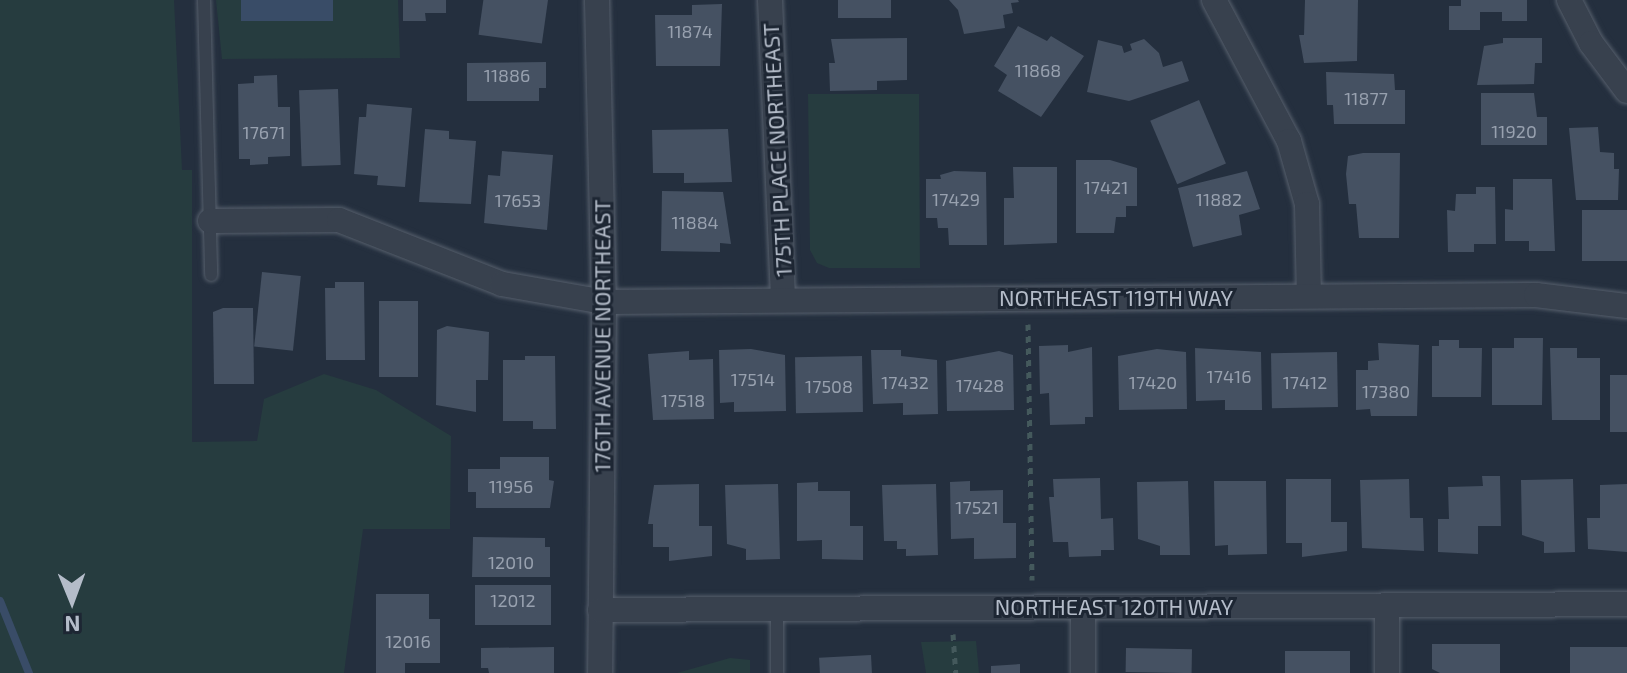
<!DOCTYPE html>
<html>
<head>
<meta charset="utf-8">
<style>
  body { margin:0 }
  #map { position:relative; width:1627px; height:673px; overflow:hidden; background:#242f3e; font-family:"Exo 2",sans-serif }
  div>[style] { position:absolute }
  [style*='--x'] { left:calc(var(--x)*1px); top:calc(var(--y)*1px); width:calc(var(--w)*1px); rotate:calc(var(--a)*1deg) }
  .green>* { inset:0; background:#263c3f }
  .water>* { inset:0; background:#394c67; transform-origin:0 0 }
  .stream>* { height:8px; margin:-4px; padding:0 4px; transform-origin:4px; border-radius:4px; background:#394c67 }
  .building>* { inset:0; background:#455162; transform-origin:0 0 }
  .path>* { height:5px; margin-top:-2.5px; transform-origin:0; background:repeating-linear-gradient(90deg,#44595c 0 6px,transparent 0 12px) }
  .roads { filter:drop-shadow(0 0 2px #565f6c) drop-shadow(0 0 2px #565f6c) }
  .lane>* { height:12px; margin:-6px; padding:0 6px; transform-origin:6px; border-radius:6px; background:#38414e }
  .street>* { height:24px; margin:-12px; padding:0 12px; transform-origin:12px; border-radius:12px; background:#38414e }
  span { translate:-50% -50%; white-space:nowrap; text-align:center; line-height:1.15; -webkit-text-stroke:6px #1d2633; paint-order:stroke }
  .number-label { font-size:18px; color:#98a1af }
  .number-label span { -webkit-text-stroke-width:0 }
  .street-label { font-size:22px; color:#b4bcc9 }
  .north { position:absolute; left:32px; top:561px; width:80px; height:80px; -webkit-text-stroke:6px #1d2633; paint-order:stroke; rotate:179deg; font-size:22px; font-weight:700; line-height:32px; text-align:center; color:#b4bcc9 }
  .north::after { content:''; display:block; margin:auto; width:28px; height:36px; background:#b4bcc9; clip-path:polygon(50% 0,100% 100%,50% 72%,0 100%) }
</style>
</head>
<body>
<div id="map">
  <div class="green">
    <i style="clip-path:polygon(0 0,174px 0,182px 170px,192px 170px,192px 442px,257px 441px,264px 399px,324px 374px,376px 390px,451px 436px,450px 529px,363px 529px,344px 673px,0 673px)"></i>
    <i style="clip-path:polygon(216px 0,241px 0,245px 21px,328px 21px,333px 0,398px 0,400px 58px,222px 59px)"></i>
    <i style="clip-path:polygon(808px 94px,919px 94px,920px 268px,829px 268px,817px 263px,810px 250px)"></i>
    <i style="clip-path:polygon(976px 641px,979px 673px,926px 673px,921px 642px)"></i>
    <i style="clip-path:polygon(730px 658px,750px 660px,750px 673px,677px 673px)"></i>
  </div>
  <div class="water">
    <i style="left:241px;top:0;width:92px;height:21px"></i>
  </div>
  <div class="stream">
    <i style="--x:0;--y:601;--w:78;--a:68.1"></i>
  </div>
  <div class="building">
    <i style="clip-path:polygon(403px 0,446px 0,446px 13px,425px 13px,426px 21px,403px 21px)"></i>
    <i style="left:548px;top:0;width:44px;height:64px;rotate:98deg"></i>
    <i style="left:838px;top:0;width:53px;height:18px"></i>
    <i style="clip-path:polygon(949px 0,1018px 0,1019px 2px,1011px 3px,1013px 13px,1003px 15px,1005px 28px,964px 34px,958px 10px)"></i>
    <i style="clip-path:polygon(1305px 0,1358px 0,1357px 61px,1304px 63px,1299px 35px,1304px 35px)"></i>
    <i style="clip-path:polygon(1461px 0,1527px 0,1527px 21px,1502px 21px,1502px 12px,1480px 12px,1480px 30px,1449px 30px,1449px 6px,1461px 6px)"></i>
    <i style="clip-path:polygon(722px 4px,720px 66px,656px 66px,655px 15px,692px 15px,692px 5px)"></i>
    <i style="clip-path:polygon(1018px 26px,1047px 41px,1051px 36px,1084px 56px,1041px 117px,998px 91px,1007px 75px,994px 66px)"></i>
    <i style="clip-path:polygon(907px 38px,907px 80px,877px 81px,877px 90px,830px 91px,829px 63px,835px 63px,831px 39px)"></i>
    <i style="clip-path:polygon(1503px 38px,1542px 38px,1542px 63px,1535px 63px,1534px 84px,1477px 85px,1484px 46px,1503px 43px)"></i>
    <i style="clip-path:polygon(1144px 39px,1159px 53px,1163px 67px,1182px 61px,1189px 81px,1129px 101px,1087px 92px,1098px 40px,1122px 46px,1124px 53px,1132px 50px,1130px 44px)"></i>
    <i style="clip-path:polygon(546px 62px,546px 88px,539px 88px,539px 101px,467px 101px,467px 63px)"></i>
    <i style="clip-path:polygon(1326px 72px,1394px 74px,1395px 90px,1405px 90px,1405px 124px,1334px 124px,1333px 105px,1327px 105px)"></i>
    <i style="clip-path:polygon(277px 75px,278px 107px,290px 107px,290px 156px,268px 157px,268px 164px,250px 165px,250px 159px,239px 159px,238px 84px,254px 83px,254px 76px)"></i>
    <i style="left:338px;top:89px;width:76px;height:39px;rotate:88deg"></i>
    <i style="clip-path:polygon(1481px 93px,1534px 93px,1537px 117px,1547px 117px,1547px 145px,1481px 145px)"></i>
    <i style="left:1199px;top:100px;width:69px;height:53px;rotate:67deg"></i>
    <i style="clip-path:polygon(367px 104px,412px 108px,405px 187px,377px 185px,378px 176px,354px 174px,359px 117px,366px 117px)"></i>
    <i style="clip-path:polygon(1598px 127px,1600px 152px,1614px 153px,1614px 169px,1619px 169px,1618px 200px,1576px 200px,1569px 128px)"></i>
    <i style="clip-path:polygon(425px 129px,449px 131px,449px 139px,476px 141px,471px 204px,419px 202px)"></i>
    <i style="clip-path:polygon(728px 129px,732px 182px,684px 183px,684px 173px,653px 173px,652px 130px)"></i>
    <i style="clip-path:polygon(502px 151px,553px 155px,547px 230px,484px 223px,488px 175px,500px 176px)"></i>
    <i style="clip-path:polygon(1363px 153px,1400px 153px,1399px 238px,1359px 238px,1356px 204px,1349px 204px,1346px 174px,1348px 156px)"></i>
    <i style="clip-path:polygon(1076px 160px,1110px 160px,1137px 168px,1137px 206px,1126px 206px,1126px 217px,1116px 217px,1114px 233px,1076px 233px)"></i>
    <i style="clip-path:polygon(1013px 167px,1057px 167px,1057px 243px,1004px 245px,1004px 198px,1014px 198px)"></i>
    <i style="clip-path:polygon(954px 171px,986px 172px,987px 245px,949px 245px,948px 228px,938px 228px,937px 218px,926px 218px,926px 179px,941px 179px,940px 175px)"></i>
    <i style="clip-path:polygon(1247px 171px,1260px 209px,1239px 215px,1242px 235px,1193px 247px,1178px 188px)"></i>
    <i style="clip-path:polygon(1513px 179px,1552px 179px,1555px 251px,1529px 251px,1529px 241px,1505px 241px,1505px 209px,1513px 210px)"></i>
    <i style="clip-path:polygon(1476px 187px,1495px 187px,1496px 244px,1474px 244px,1474px 252px,1448px 252px,1447px 210px,1455px 211px,1456px 194px,1476px 194px)"></i>
    <i style="clip-path:polygon(662px 191px,723px 192px,731px 244px,720px 243px,720px 252px,661px 251px)"></i>
    <i style="left:1582px;top:210px;width:45px;height:51px"></i>
    <i style="left:262px;top:272px;width:39px;height:75px;rotate:6deg"></i>
    <i style="clip-path:polygon(335px 282px,364px 282px,365px 360px,326px 360px,325px 288px,335px 288px)"></i>
    <i style="left:379px;top:301px;width:39px;height:76px"></i>
    <i style="clip-path:polygon(223px 308px,253px 308px,254px 384px,214px 384px,213px 312px)"></i>
    <i style="clip-path:polygon(447px 326px,489px 332px,488px 380px,476px 380px,476px 412px,436px 405px,437px 330px)"></i>
    <i style="clip-path:polygon(1514px 338px,1543px 338px,1542px 405px,1492px 405px,1492px 348px,1514px 348px)"></i>
    <i style="clip-path:polygon(1439px 340px,1459px 340px,1459px 348px,1482px 348px,1481px 397px,1432px 397px,1432px 346px,1439px 346px)"></i>
    <i style="clip-path:polygon(1378px 343px,1419px 345px,1417px 416px,1371px 416px,1370px 409px,1356px 410px,1356px 370px,1368px 370px,1368px 361px,1379px 360px)"></i>
    <i style="clip-path:polygon(1068px 345px,1068px 352px,1092px 347px,1093px 417px,1085px 417px,1085px 424px,1050px 425px,1049px 393px,1040px 394px,1039px 346px)"></i>
    <i style="clip-path:polygon(1195px 348px,1261px 352px,1262px 410px,1225px 410px,1225px 400px,1196px 401px)"></i>
    <i style="clip-path:polygon(1550px 348px,1577px 348px,1577px 358px,1600px 358px,1600px 420px,1552px 420px)"></i>
    <i style="clip-path:polygon(751px 349px,785px 355px,786px 411px,734px 412px,734px 402px,720px 403px,719px 350px)"></i>
    <i style="clip-path:polygon(1157px 349px,1186px 352px,1187px 409px,1119px 410px,1118px 356px)"></i>
    <i style="clip-path:polygon(871px 350px,901px 350px,901px 356px,937px 360px,938px 414px,903px 415px,903px 403px,873px 404px)"></i>
    <i style="clip-path:polygon(689px 351px,689px 360px,713px 359px,714px 419px,653px 420px,648px 354px)"></i>
    <i style="clip-path:polygon(999px 351px,1013px 355px,1014px 410px,947px 411px,946px 361px)"></i>
    <i style="left:1337px;top:352px;width:55px;height:66px;rotate:89deg"></i>
    <i style="clip-path:polygon(525px 356px,555px 356px,556px 429px,533px 429px,533px 421px,503px 421px,503px 360px,525px 360px)"></i>
    <i style="left:862px;top:356px;width:56px;height:67px;rotate:89deg"></i>
    <i style="left:1610px;top:375px;width:17px;height:57px"></i>
    <i style="clip-path:polygon(500px 457px,549px 457px,549px 480px,554px 481px,550px 508px,476px 508px,476px 492px,468px 492px,468px 469px,500px 469px)"></i>
    <i style="clip-path:polygon(1482px 476px,1500px 476px,1501px 526px,1478px 526px,1478px 554px,1438px 552px,1438px 519px,1449px 519px,1448px 487px,1483px 486px)"></i>
    <i style="clip-path:polygon(1100px 478px,1101px 519px,1113px 518px,1114px 550px,1101px 550px,1101px 556px,1069px 557px,1068px 542px,1053px 542px,1049px 497px,1054px 497px,1053px 479px)"></i>
    <i style="clip-path:polygon(1286px 479px,1331px 479px,1331px 522px,1347px 522px,1347px 551px,1302px 557px,1302px 543px,1286px 543px)"></i>
    <i style="clip-path:polygon(1409px 479px,1410px 518px,1423px 518px,1424px 551px,1362px 548px,1360px 480px)"></i>
    <i style="clip-path:polygon(1573px 479px,1575px 552px,1544px 553px,1544px 542px,1522px 535px,1521px 480px)"></i>
    <i style="clip-path:polygon(970px 481px,970px 491px,1003px 490px,1003px 523px,1016px 523px,1016px 558px,974px 559px,974px 538px,951px 539px,950px 482px)"></i>
    <i style="clip-path:polygon(1188px 481px,1190px 555px,1160px 555px,1160px 546px,1138px 539px,1137px 482px)"></i>
    <i style="clip-path:polygon(1214px 481px,1266px 481px,1267px 554px,1228px 555px,1228px 545px,1215px 546px)"></i>
    <i style="clip-path:polygon(818px 482px,818px 491px,850px 491px,850px 526px,863px 526px,863px 560px,822px 559px,822px 540px,797px 541px,797px 483px)"></i>
    <i style="clip-path:polygon(699px 484px,699px 526px,712px 526px,712px 556px,669px 561px,669px 547px,653px 547px,653px 524px,648px 524px,654px 485px)"></i>
    <i style="clip-path:polygon(778px 484px,780px 559px,746px 560px,746px 549px,727px 544px,725px 485px)"></i>
    <i style="clip-path:polygon(936px 484px,938px 555px,906px 556px,906px 549px,897px 549px,897px 541px,884px 541px,882px 485px)"></i>
    <i style="clip-path:polygon(1627px 484px,1627px 552px,1588px 549px,1587px 518px,1600px 518px,1600px 485px)"></i>
    <i style="clip-path:polygon(473px 537px,545px 538px,545px 547px,550px 547px,550px 577px,472px 577px)"></i>
    <i style="left:475px;top:585px;width:76px;height:40px"></i>
    <i style="clip-path:polygon(376px 594px,429px 594px,429px 619px,440px 619px,440px 663px,405px 663px,405px 673px,376px 673px)"></i>
    <i style="clip-path:polygon(1432px 644px,1500px 644px,1500px 673px,1440px 673px,1432px 669px)"></i>
    <i style="clip-path:polygon(554px 647px,554px 673px,489px 673px,488px 668px,481px 668px,481px 648px)"></i>
    <i style="left:1627px;top:647px;width:26px;height:57px;rotate:90deg"></i>
    <i style="left:1126px;top:648px;width:66px;height:24px;rotate:1deg"></i>
    <i style="left:1350px;top:651px;width:22px;height:65px;rotate:90deg"></i>
    <i style="left:871px;top:655px;width:18px;height:52px;rotate:87deg"></i>
    <i style="clip-path:polygon(1020px 664px,1020px 673px,991px 673px,991px 666px)"></i>
  </div>
  <div class="path">
    <i style="--x:1028;--y:324;--w:256;--a:89.1"></i>
    <i style="--x:953;--y:634;--w:39;--a:86"></i>
  </div>
  <div class="roads">
    <div class="lane">
      <i style="--x:204;--y:0;--w:275;--a:88.5"></i>
      <i style="--x:777;--y:609;--w:64;--a:90"></i>
    </div>
    <div class="street">
      <i style="--x:597;--y:0;--w:302;--a:88.7"></i>
      <i style="--x:604;--y:302;--w:371;--a:90.6"></i>
      <i style="--x:770;--y:0;--w:300;--a:87.5"></i>
      <i style="--x:1214;--y:0;--w:160;--a:62"></i>
      <i style="--x:1289;--y:141;--w:66;--a:74.1"></i>
      <i style="--x:1307;--y:204;--w:92;--a:88.8"></i>
      <i style="--x:1569;--y:0;--w:48;--a:62.9"></i>
      <i style="--x:1591;--y:43;--w:60;--a:53.1"></i>
      <i style="--x:210;--y:221;--w:129;--a:-0.4"></i>
      <i style="--x:339;--y:220;--w:175;--a:21.4"></i>
      <i style="--x:502;--y:284;--w:104;--a:10"></i>
      <i style="--x:604;--y:302;--w:932;--a:-0.43"></i>
      <i style="--x:1536;--y:295;--w:92;--a:6.9"></i>
      <i style="--x:1387;--y:605;--w:68;--a:90"></i>
      <i style="--x:600;--y:610;--w:1027;--a:-0.33"></i>
      <i style="--x:1083;--y:673;--w:66;--a:-90"></i>
    </div>
  </div>
  <div class="number-label">
    <span style="left:690px;top:31px">11874</span>
    <span style="left:1038px;top:70px">11868</span>
    <span style="left:507px;top:75px">11886</span>
    <span style="left:1366px;top:98px">11877</span>
    <span style="left:1514px;top:131px">11920</span>
    <span style="left:264px;top:132px">17671</span>
    <span style="left:1106px;top:187px">17421</span>
    <span style="left:956px;top:199px">17429</span>
    <span style="left:1219px;top:199px">11882</span>
    <span style="left:518px;top:200px">17653</span>
    <span style="left:695px;top:222px">11884</span>
    <span style="left:1229px;top:376px">17416</span>
    <span style="left:753px;top:379px">17514</span>
    <span style="left:905px;top:382px">17432</span>
    <span style="left:1153px;top:382px">17420</span>
    <span style="left:1305px;top:382px">17412</span>
    <span style="left:980px;top:385px">17428</span>
    <span style="left:829px;top:386px">17508</span>
    <span style="left:1386px;top:391px">17380</span>
    <span style="left:683px;top:400px">17518</span>
    <span style="left:511px;top:486px">11956</span>
    <span style="left:977px;top:507px">17521</span>
    <span style="left:511px;top:562px">12010</span>
    <span style="left:513px;top:600px">12012</span>
    <span style="left:408px;top:641px">12016</span>
  </div>
  <div class="street-label">
    <span style="left:777px;top:150px;rotate:-93deg">175TH PLACE NORTHEAST</span>
    <span style="left:1116px;top:298px">NORTHEAST 119TH WAY</span>
    <span style="left:602px;top:336px;rotate:-90deg">176TH AVENUE NORTHEAST</span>
    <span style="left:1114px;top:607px">NORTHEAST 120TH WAY</span>
  </div>
  <div class="north">N</div>
</div>
</body>
</html>
